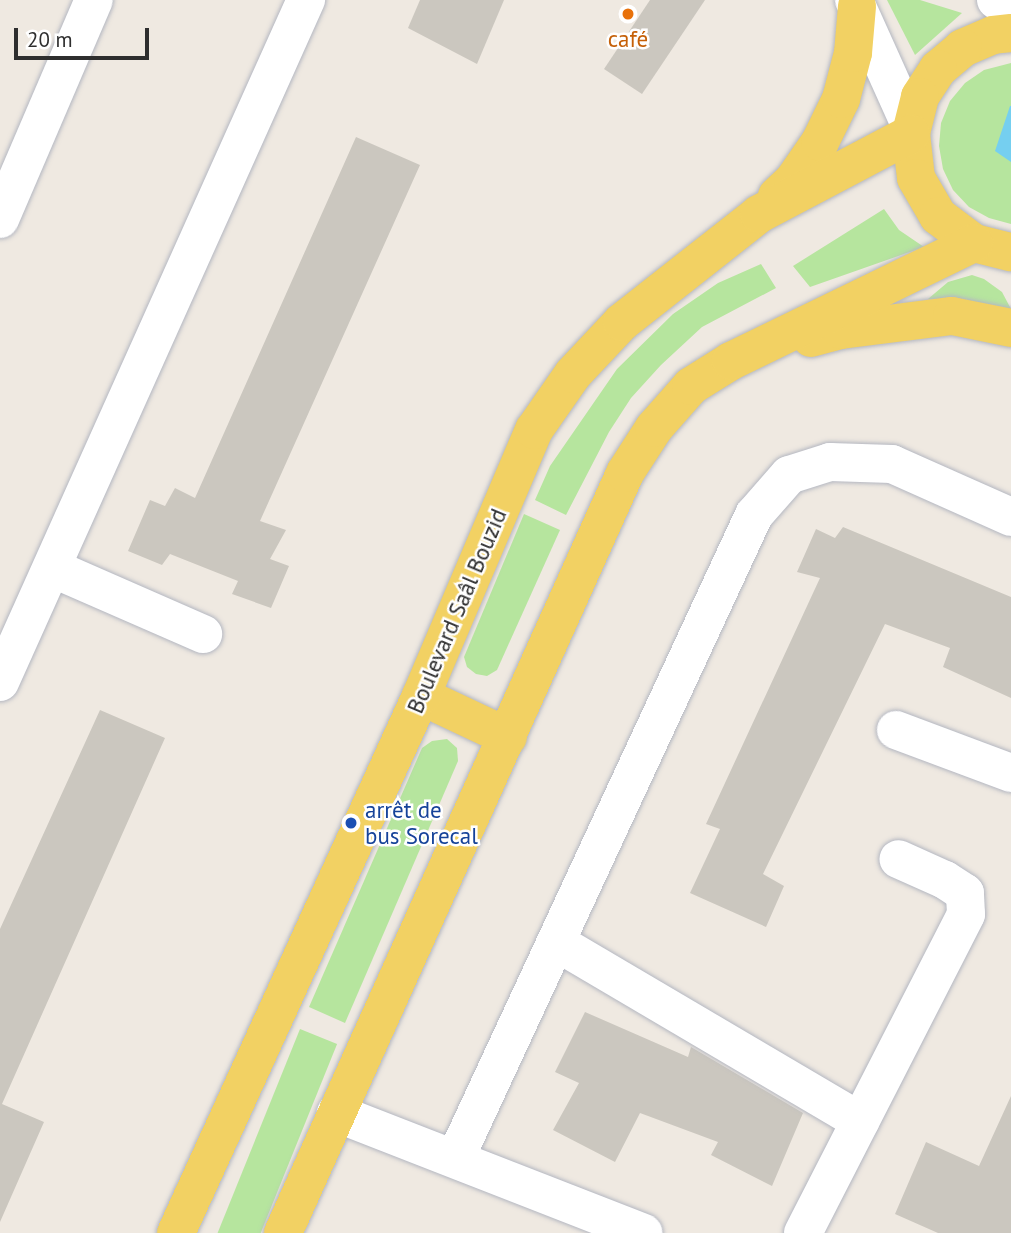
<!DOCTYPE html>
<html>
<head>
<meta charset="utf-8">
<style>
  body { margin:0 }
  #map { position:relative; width:1011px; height:1233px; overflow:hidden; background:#efe9e1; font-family:"PT Sans",sans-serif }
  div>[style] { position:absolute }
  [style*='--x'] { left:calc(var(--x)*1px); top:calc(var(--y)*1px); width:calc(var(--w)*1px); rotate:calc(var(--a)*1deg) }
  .green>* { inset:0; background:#b6e59e; transform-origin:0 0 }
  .water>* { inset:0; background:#75cff0 }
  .building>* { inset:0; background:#cbc7bf }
  .roads { filter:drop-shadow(0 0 2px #b4b7c1) drop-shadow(0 0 2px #b4b7c1) }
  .minor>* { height:38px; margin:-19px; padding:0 19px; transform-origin:19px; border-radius:19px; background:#fff }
  .major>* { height:38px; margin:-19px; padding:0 19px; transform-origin:19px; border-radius:19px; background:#f2d163 }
  .dots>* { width:19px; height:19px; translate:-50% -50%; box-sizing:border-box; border:4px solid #fff; border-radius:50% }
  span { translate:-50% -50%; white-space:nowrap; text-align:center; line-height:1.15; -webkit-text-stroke:5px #fff; paint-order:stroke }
  .food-label { font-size:23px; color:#c56008 }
  .street-label { font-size:23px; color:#2e2e2e }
  .transit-label { font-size:23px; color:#164399 }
  .left { translate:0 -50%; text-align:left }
  .scale { position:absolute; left:14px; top:28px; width:135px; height:32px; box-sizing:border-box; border:4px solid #2e2e2e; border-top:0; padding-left:9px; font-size:21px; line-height:24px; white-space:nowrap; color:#2e2e2e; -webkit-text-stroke:5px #fff; paint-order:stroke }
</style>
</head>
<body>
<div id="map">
  <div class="green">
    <i style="clip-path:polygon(887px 0,920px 0,962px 13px,915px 55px)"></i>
    <i style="clip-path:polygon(1011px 63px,1011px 224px,989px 218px,969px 207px,953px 190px,943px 169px,939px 146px,941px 123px,950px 101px,965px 83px,984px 70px)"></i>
    <i style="clip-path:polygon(884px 209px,899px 230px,924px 247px,810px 287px,793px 266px)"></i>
    <i style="clip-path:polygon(761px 264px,776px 288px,702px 327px,661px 365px,631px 398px,609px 432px,566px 515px,535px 500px,550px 466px,617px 369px,673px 314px,718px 283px)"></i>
    <i style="clip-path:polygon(972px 275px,984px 279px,1002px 292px,1011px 309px,959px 299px,928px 299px,948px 282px)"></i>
    <i style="clip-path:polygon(524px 514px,560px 530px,497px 670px,487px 676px,476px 674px,467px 667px,464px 657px)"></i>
    <i style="clip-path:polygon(447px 739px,457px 748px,458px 761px,345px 1023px,309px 1007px,422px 748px,432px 741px)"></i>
    <i style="left:300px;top:1029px;width:40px;height:221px;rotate:22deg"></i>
  </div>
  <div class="water">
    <i style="clip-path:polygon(1010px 106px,1011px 106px,1011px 162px,995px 151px)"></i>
  </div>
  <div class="building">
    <i style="clip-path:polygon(420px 0,504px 0,477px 64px,408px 28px)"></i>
    <i style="clip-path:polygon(650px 0,705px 0,642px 94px,604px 69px)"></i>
    <i style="clip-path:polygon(356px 137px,420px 165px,260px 521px,286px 530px,270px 559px,289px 566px,271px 608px,232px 594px,238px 581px,170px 554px,162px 565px,128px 551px,150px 500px,165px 506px,175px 488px,195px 498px)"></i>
    <i style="clip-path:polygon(843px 527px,1011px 597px,1011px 698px,943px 667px,950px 648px,885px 624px,763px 874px,784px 886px,766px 927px,690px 893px,720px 829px,706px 824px,820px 578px,797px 572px,816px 529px,835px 538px)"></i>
    <i style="clip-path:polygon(100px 710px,165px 738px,2px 1104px,44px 1122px,0 1222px,0 929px)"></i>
    <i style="clip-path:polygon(585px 1012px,688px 1057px,691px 1047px,803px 1113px,772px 1186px,711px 1155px,718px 1142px,640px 1113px,615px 1162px,553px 1130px,579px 1083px,555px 1072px)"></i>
    <i style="clip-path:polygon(1011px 1096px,1011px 1233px,938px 1233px,895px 1214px,926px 1142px,979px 1166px)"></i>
  </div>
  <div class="roads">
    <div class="minor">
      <i style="--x:854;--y:0;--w:139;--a:65.8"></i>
      <i style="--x:996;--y:0;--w:17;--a:31"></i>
      <i style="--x:0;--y:219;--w:238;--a:-66.8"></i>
      <i style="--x:52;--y:568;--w:165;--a:23.6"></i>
      <i style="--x:0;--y:682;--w:748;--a:-65.84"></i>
      <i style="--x:896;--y:730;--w:123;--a:20.5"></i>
      <i style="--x:556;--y:942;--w:353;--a:30.5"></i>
      <i style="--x:336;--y:1113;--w:330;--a:21.3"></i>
      <i style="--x:456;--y:1157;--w:708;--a:-65.1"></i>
      <i style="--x:754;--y:515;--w:53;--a:-48.8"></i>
      <i style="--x:789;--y:475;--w:43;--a:-17.6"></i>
      <i style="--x:830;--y:462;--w:62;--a:1.8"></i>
      <i style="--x:892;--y:464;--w:130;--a:24"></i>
      <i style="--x:803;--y:1233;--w:358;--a:-62.9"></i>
      <i style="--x:966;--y:914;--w:21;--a:-93"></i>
      <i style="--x:965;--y:893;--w:24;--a:-147"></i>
      <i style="--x:945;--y:880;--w:51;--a:-155.9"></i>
    </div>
    <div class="major">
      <i style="--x:1011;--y:33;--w:18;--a:174"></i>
      <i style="--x:993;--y:35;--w:33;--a:157"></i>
      <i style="--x:963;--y:48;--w:33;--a:140"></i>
      <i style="--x:938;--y:69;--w:33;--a:123"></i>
      <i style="--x:920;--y:97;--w:38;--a:104"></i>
      <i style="--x:911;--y:134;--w:44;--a:83.5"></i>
      <i style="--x:916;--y:178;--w:44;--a:59.9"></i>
      <i style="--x:938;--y:216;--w:45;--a:36.9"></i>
      <i style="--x:974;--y:243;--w:38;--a:14"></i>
      <i style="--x:777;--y:196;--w:22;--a:-43"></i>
      <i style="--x:793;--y:181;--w:47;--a:-55.3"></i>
      <i style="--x:820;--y:142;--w:48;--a:-64"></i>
      <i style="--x:841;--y:99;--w:48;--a:-75.4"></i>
      <i style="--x:853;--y:53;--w:47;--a:-85.1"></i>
      <i style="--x:811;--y:338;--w:31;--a:-15"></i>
      <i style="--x:841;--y:330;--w:112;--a:-7.2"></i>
      <i style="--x:952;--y:316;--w:60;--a:11.5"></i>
      <i style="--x:421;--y:696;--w:96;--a:25.2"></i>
      <i style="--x:176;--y:1233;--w:590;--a:-65.48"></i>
      <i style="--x:421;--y:696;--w:289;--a:-67"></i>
      <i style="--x:534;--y:430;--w:68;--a:-55.1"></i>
      <i style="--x:573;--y:374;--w:71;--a:-46.7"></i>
      <i style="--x:622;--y:322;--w:174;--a:-38.2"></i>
      <i style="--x:759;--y:214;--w:172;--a:-27.8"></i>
      <i style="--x:283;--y:1233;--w:833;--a:-65.77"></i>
      <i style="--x:625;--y:473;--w:54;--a:-57.2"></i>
      <i style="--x:654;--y:428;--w:56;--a:-48.6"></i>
      <i style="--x:691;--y:386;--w:47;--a:-32"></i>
      <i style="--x:731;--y:361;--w:270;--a:-25.9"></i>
    </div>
  </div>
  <div class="dots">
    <i style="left:628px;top:14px;background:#e8710a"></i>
    <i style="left:351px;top:823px;background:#1a4fb4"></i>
  </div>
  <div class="food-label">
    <span style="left:628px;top:39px">café</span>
  </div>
  <div class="street-label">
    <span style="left:457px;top:611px;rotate:-67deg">Boulevard Saâl Bouzid</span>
  </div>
  <div class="transit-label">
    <span class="left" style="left:365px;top:823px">arrêt de<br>bus Sorecal</span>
  </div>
  <div class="scale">20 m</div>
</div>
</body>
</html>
